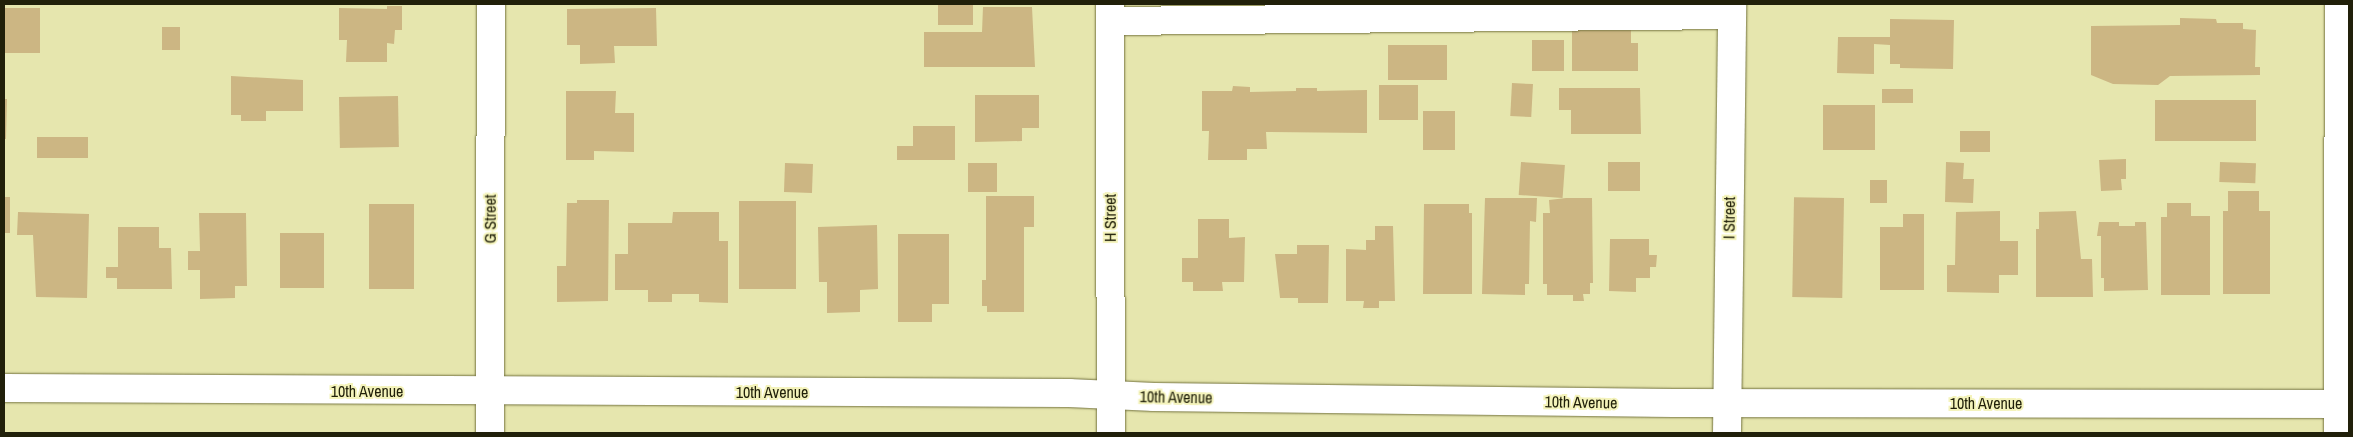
<!DOCTYPE html>
<html>
<head>
<meta charset="utf-8">
<style>
  body { margin:0 }
  #map { position:relative; width:2353px; height:437px; overflow:hidden; background:#e6e6ae; font-family:"Archivo Narrow",sans-serif }
  div>[style] { position:absolute }
  [style*='--x'] { left:calc(var(--x)*1px); top:calc(var(--y)*1px); width:calc(var(--w)*1px); rotate:calc(var(--a)*1deg) }
  .building>* { inset:0; background:#ccb683; transform-origin:0 0 }
  .roads { filter:drop-shadow(0 0 1px #74733f) drop-shadow(0 0 1px #74733f) }
  .minor>* { height:28px; margin:-14px; padding:0 14px; transform-origin:14px; border-radius:14px; background:#fff }
  span { translate:-50% -50%; white-space:nowrap; text-align:center; line-height:1.15; -webkit-text-stroke:4px #f4f3bb; paint-order:stroke }
  .street-label { font-size:16px; color:#21200a }
  .frame { position:absolute; inset:0; border:5px solid #21200a; pointer-events:none }
</style>
</head>
<body>
<div id="map">
  <div class="building">
    <i style="left:938px;top:4px;width:35px;height:21px"></i>
    <i style="clip-path:polygon(387px 6px,402px 6px,402px 30px,395px 30px,394px 44px,387px 43px,387px 62px,346px 62px,347px 40px,339px 40px,339px 8px,387px 9px)"></i>
    <i style="clip-path:polygon(983px 7px,1032px 7px,1035px 67px,924px 67px,924px 32px,982px 32px)"></i>
    <i style="left:4px;top:8px;width:36px;height:45px"></i>
    <i style="clip-path:polygon(656px 8px,657px 46px,614px 46px,615px 63px,580px 64px,580px 45px,567px 45px,567px 9px)"></i>
    <i style="clip-path:polygon(2180px 18px,2216px 19px,2217px 23px,2243px 23px,2243px 29px,2256px 30px,2255px 67px,2260px 67px,2260px 75px,2170px 76px,2158px 85px,2113px 84px,2091px 75px,2091px 26px,2180px 25px)"></i>
    <i style="clip-path:polygon(1890px 19px,1954px 20px,1953px 69px,1900px 68px,1900px 64px,1890px 64px,1890px 45px,1874px 44px,1874px 74px,1837px 73px,1838px 37px,1890px 37px)"></i>
    <i style="left:162px;top:27px;width:18px;height:23px"></i>
    <i style="clip-path:polygon(1572px 30px,1631px 30px,1631px 43px,1638px 43px,1638px 71px,1572px 71px)"></i>
    <i style="left:1564px;top:40px;width:31px;height:32px;rotate:90deg"></i>
    <i style="left:1388px;top:45px;width:59px;height:35px"></i>
    <i style="clip-path:polygon(231px 76px,303px 80px,303px 111px,266px 111px,266px 121px,241px 121px,241px 115px,231px 115px)"></i>
    <i style="left:1512px;top:83px;width:21px;height:33px;rotate:3deg"></i>
    <i style="left:1379px;top:85px;width:39px;height:35px"></i>
    <i style="clip-path:polygon(1233px 86px,1250px 87px,1250px 92px,1296px 91px,1296px 88px,1317px 88px,1317px 91px,1367px 90px,1367px 133px,1266px 132px,1267px 149px,1247px 149px,1247px 160px,1208px 160px,1209px 131px,1202px 131px,1202px 91px,1232px 91px)"></i>
    <i style="clip-path:polygon(1559px 88px,1640px 88px,1641px 134px,1571px 134px,1571px 110px,1559px 110px)"></i>
    <i style="left:1882px;top:89px;width:31px;height:14px"></i>
    <i style="clip-path:polygon(566px 91px,616px 91px,615px 113px,634px 113px,634px 152px,594px 151px,594px 160px,566px 160px)"></i>
    <i style="clip-path:polygon(975px 95px,1039px 95px,1039px 128px,1022px 128px,1022px 141px,975px 142px)"></i>
    <i style="left:398px;top:96px;width:51px;height:59px;rotate:89deg"></i>
    <i style="clip-path:polygon(4px 99px,7px 99px,6px 139px,4px 139px)"></i>
    <i style="left:2155px;top:100px;width:101px;height:41px"></i>
    <i style="left:1823px;top:105px;width:52px;height:45px"></i>
    <i style="left:1423px;top:111px;width:32px;height:39px"></i>
    <i style="clip-path:polygon(913px 126px,955px 126px,955px 160px,897px 160px,897px 146px,913px 146px)"></i>
    <i style="left:1990px;top:131px;width:21px;height:30px;rotate:90deg"></i>
    <i style="left:37px;top:137px;width:51px;height:21px"></i>
    <i style="clip-path:polygon(2126px 159px,2126px 179px,2121px 179px,2122px 190px,2101px 191px,2099px 160px)"></i>
    <i style="left:1521px;top:162px;width:44px;height:33px;rotate:4deg"></i>
    <i style="left:1608px;top:162px;width:32px;height:29px"></i>
    <i style="clip-path:polygon(1946px 162px,1964px 163px,1963px 179px,1974px 179px,1973px 203px,1945px 202px)"></i>
    <i style="left:2220px;top:162px;width:36px;height:20px;rotate:2deg"></i>
    <i style="left:785px;top:163px;width:28px;height:29px;rotate:2deg"></i>
    <i style="left:968px;top:163px;width:29px;height:29px"></i>
    <i style="left:1870px;top:180px;width:17px;height:23px"></i>
    <i style="clip-path:polygon(2228px 191px,2259px 191px,2259px 211px,2270px 211px,2270px 294px,2223px 294px,2223px 211px,2228px 211px)"></i>
    <i style="clip-path:polygon(986px 196px,1034px 196px,1034px 227px,1024px 227px,1024px 312px,987px 312px,987px 306px,982px 306px,982px 280px,986px 280px)"></i>
    <i style="left:4px;top:197px;width:6px;height:36px"></i>
    <i style="clip-path:polygon(1485px 198px,1537px 198px,1536px 222px,1530px 221px,1529px 284px,1525px 284px,1525px 295px,1482px 294px)"></i>
    <i style="clip-path:polygon(1566px 198px,1592px 198px,1593px 283px,1590px 283px,1590px 294px,1583px 294px,1584px 301px,1573px 301px,1573px 295px,1547px 295px,1547px 284px,1543px 284px,1543px 213px,1550px 213px,1549px 200px)"></i>
    <i style="left:1844px;top:198px;width:100px;height:50px;rotate:91deg"></i>
    <i style="clip-path:polygon(577px 200px,609px 200px,608px 301px,557px 302px,557px 266px,566px 266px,567px 203px,577px 203px)"></i>
    <i style="left:739px;top:201px;width:57px;height:88px"></i>
    <i style="clip-path:polygon(2167px 203px,2191px 203px,2191px 216px,2210px 216px,2210px 295px,2161px 295px,2161px 217px,2167px 217px)"></i>
    <i style="left:369px;top:204px;width:45px;height:85px"></i>
    <i style="clip-path:polygon(1424px 204px,1469px 204px,1469px 213px,1472px 213px,1472px 294px,1423px 294px)"></i>
    <i style="clip-path:polygon(2000px 211px,2000px 241px,2018px 241px,2018px 275px,1999px 275px,1999px 293px,1947px 292px,1947px 265px,1955px 265px,1956px 212px)"></i>
    <i style="clip-path:polygon(2076px 211px,2081px 259px,2092px 259px,2093px 297px,2036px 297px,2036px 229px,2039px 229px,2039px 212px)"></i>
    <i style="clip-path:polygon(18px 212px,89px 214px,87px 298px,36px 297px,33px 235px,17px 235px)"></i>
    <i style="clip-path:polygon(673px 212px,719px 212px,719px 241px,728px 241px,728px 303px,699px 302px,699px 294px,672px 294px,672px 302px,648px 302px,648px 290px,615px 290px,615px 254px,628px 254px,628px 223px,672px 223px)"></i>
    <i style="clip-path:polygon(199px 213px,246px 213px,247px 286px,235px 286px,235px 298px,200px 299px,200px 270px,188px 270px,188px 251px,200px 251px)"></i>
    <i style="clip-path:polygon(1903px 214px,1924px 214px,1924px 290px,1880px 290px,1880px 227px,1903px 227px)"></i>
    <i style="clip-path:polygon(1198px 219px,1229px 219px,1229px 238px,1245px 237px,1244px 282px,1222px 282px,1223px 291px,1193px 291px,1193px 282px,1182px 282px,1182px 258px,1198px 258px)"></i>
    <i style="clip-path:polygon(2099px 222px,2119px 222px,2119px 226px,2135px 226px,2135px 222px,2146px 222px,2148px 290px,2104px 291px,2104px 278px,2101px 278px,2101px 236px,2097px 236px)"></i>
    <i style="clip-path:polygon(877px 225px,878px 289px,860px 290px,860px 312px,827px 313px,827px 282px,819px 282px,818px 227px)"></i>
    <i style="clip-path:polygon(1375px 226px,1393px 226px,1395px 301px,1379px 301px,1379px 308px,1363px 308px,1364px 301px,1346px 301px,1346px 249px,1366px 250px,1366px 240px,1375px 240px)"></i>
    <i style="clip-path:polygon(118px 227px,159px 227px,159px 248px,171px 248px,172px 289px,117px 289px,117px 278px,106px 278px,106px 267px,118px 267px)"></i>
    <i style="left:280px;top:233px;width:44px;height:55px"></i>
    <i style="clip-path:polygon(898px 234px,949px 234px,949px 304px,932px 304px,932px 322px,898px 322px)"></i>
    <i style="clip-path:polygon(1610px 239px,1649px 239px,1649px 255px,1657px 255px,1656px 267px,1650px 267px,1650px 278px,1636px 278px,1636px 292px,1609px 291px)"></i>
    <i style="clip-path:polygon(1297px 245px,1329px 245px,1328px 303px,1298px 303px,1298px 298px,1280px 298px,1275px 254px,1297px 254px)"></i>
  </div>
  <div class="roads">
    <div class="minor">
      <i style="--x:1110;--y:4;--w:429;--a:89.9"></i>
      <i style="--x:1110;--y:21;--w:622;--a:-0.55"></i>
      <i style="--x:4;--y:388;--w:1065;--a:0.27"></i>
      <i style="--x:1069;--y:393;--w:85;--a:2.7"></i>
      <i style="--x:1154;--y:397;--w:520;--a:0.66"></i>
      <i style="--x:1674;--y:403;--w:675;--a:0.08"></i>
      <i style="--x:490;--y:433;--w:429;--a:-89.9"></i>
      <i style="--x:1727;--y:433;--w:429;--a:-89.3"></i>
      <i style="--x:2338;--y:433;--w:429;--a:-89.9"></i>
    </div>
  </div>
  <div class="street-label">
    <span style="left:1110px;top:218px;rotate:-90deg">H Street</span>
    <span style="left:1729px;top:218px;rotate:-89deg">I Street</span>
    <span style="left:490px;top:219px;rotate:-90deg">G Street</span>
    <span style="left:367px;top:391px">10th Avenue</span>
    <span style="left:772px;top:392px">10th Avenue</span>
    <span style="left:1176px;top:397px;rotate:1deg">10th Avenue</span>
    <span style="left:1581px;top:402px;rotate:1deg">10th Avenue</span>
    <span style="left:1986px;top:403px">10th Avenue</span>
  </div>
  <div class="frame"></div>
</div>
</body>
</html>
